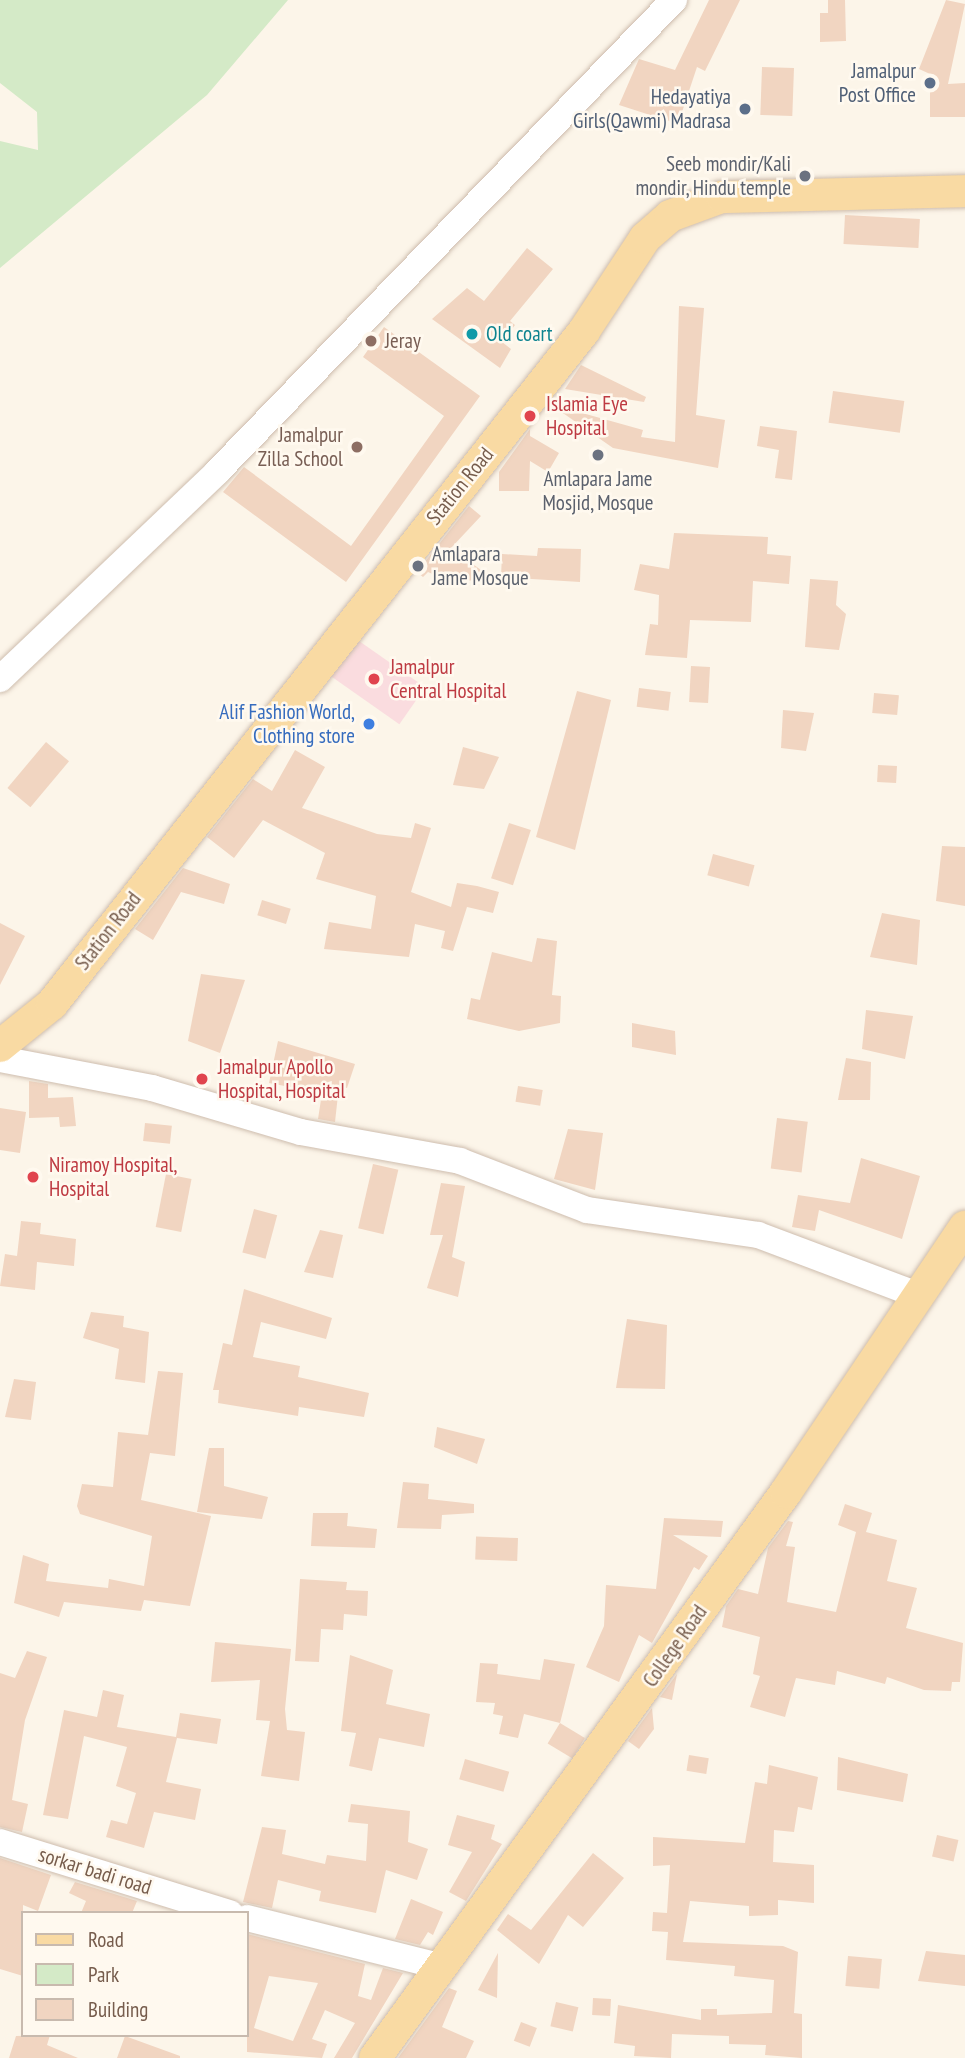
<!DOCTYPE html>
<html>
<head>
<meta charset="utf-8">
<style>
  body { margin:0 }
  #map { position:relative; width:965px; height:2058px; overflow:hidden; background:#fcf5e9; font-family:"PT Sans Narrow",sans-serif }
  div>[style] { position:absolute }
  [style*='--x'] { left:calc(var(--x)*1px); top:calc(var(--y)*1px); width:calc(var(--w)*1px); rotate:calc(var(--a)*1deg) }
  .medical>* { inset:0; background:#fadcdf; transform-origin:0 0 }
  .green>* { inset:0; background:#d4eac7 }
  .building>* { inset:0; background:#f1d5c1; transform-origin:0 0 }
  .roads { filter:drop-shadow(0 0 2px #cebdae) drop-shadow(0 0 2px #cebdae) }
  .minor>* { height:26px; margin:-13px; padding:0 13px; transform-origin:13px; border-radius:13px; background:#fff }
  .major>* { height:32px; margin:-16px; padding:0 16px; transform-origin:16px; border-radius:16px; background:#f9daa3 }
  .dots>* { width:19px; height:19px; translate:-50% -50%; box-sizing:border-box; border:4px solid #fff9ef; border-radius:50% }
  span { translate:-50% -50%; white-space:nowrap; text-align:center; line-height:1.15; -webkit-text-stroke:5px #fff9ef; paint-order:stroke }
  .service-label { font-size:21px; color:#4e5e75 }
  .right { translate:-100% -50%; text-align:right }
  .worship-label { font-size:21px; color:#5b616d }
  .left { translate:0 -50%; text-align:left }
  .culture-label { font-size:21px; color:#0d838f }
  .education-label { font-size:21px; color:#785e54 }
  .health-label { font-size:21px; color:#be3a42 }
  .street-label { font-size:21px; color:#765c4c }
  .shop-label { font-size:21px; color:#366cbe }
  .legend { position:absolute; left:21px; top:1911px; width:228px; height:126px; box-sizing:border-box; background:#fff9ef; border:2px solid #c8baae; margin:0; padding:9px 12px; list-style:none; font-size:21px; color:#765c4c }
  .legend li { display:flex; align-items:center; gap:14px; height:35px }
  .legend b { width:35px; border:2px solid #c8baae }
</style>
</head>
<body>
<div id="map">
  <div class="medical">
    <i style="left:349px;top:634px;width:93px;height:45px;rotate:35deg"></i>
  </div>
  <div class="green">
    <i style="clip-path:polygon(0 0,288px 0,207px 95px,0 268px,0 141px,38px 150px,37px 112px,0 83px)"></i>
  </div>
  <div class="building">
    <i style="clip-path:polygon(709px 0,740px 0,705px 71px,697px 67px,678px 124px,619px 105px,639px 59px,675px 70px)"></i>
    <i style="clip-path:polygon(828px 0,845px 0,846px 41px,820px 42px,820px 13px,828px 13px)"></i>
    <i style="clip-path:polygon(946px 0,965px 4px,948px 84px,965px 83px,965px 117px,930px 117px,930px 74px,919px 69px)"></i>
    <i style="left:762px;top:67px;width:32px;height:48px;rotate:2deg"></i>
    <i style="left:845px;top:215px;width:75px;height:29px;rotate:3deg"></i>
    <i style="clip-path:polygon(527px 248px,553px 269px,510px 321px,515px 325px,502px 342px,511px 349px,500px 368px,432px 319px,467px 288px,484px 301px)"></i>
    <i style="clip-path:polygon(679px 306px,704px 308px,696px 415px,725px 420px,718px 468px,613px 448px,550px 404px,643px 430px,641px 437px,675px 442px)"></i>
    <i style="clip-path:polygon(384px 327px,480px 396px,346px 582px,223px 492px,244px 467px,351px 546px,444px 416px,363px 357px)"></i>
    <i style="clip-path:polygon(581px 365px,646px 397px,644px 402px,565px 389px)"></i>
    <i style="left:833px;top:391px;width:72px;height:32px;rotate:8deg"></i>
    <i style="clip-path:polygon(760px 426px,797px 431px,792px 480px,775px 478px,779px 450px,757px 446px)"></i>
    <i style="clip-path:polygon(530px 429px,530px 436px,559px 453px,548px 472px,530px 461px,529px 491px,499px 491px,499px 472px)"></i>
    <i style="clip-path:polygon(469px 506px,481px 516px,451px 548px,496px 581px,446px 580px,428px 572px,423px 577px,417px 572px)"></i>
    <i style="clip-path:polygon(674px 533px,768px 537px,767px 554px,791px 556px,789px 584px,753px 581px,751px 622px,690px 620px,687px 658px,645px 655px,650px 624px,658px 625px,659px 595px,634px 590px,640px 564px,669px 569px)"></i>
    <i style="clip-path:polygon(538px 548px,581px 549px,580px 582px,501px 577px,502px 554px,537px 556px)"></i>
    <i style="clip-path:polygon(810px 579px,838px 581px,836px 605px,846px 614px,839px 650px,805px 647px)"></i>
    <i style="left:691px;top:666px;width:19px;height:36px;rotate:3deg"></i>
    <i style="left:639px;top:688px;width:32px;height:19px;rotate:7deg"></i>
    <i style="clip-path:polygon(577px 691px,611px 700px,575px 850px,536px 837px)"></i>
    <i style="left:874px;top:693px;width:25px;height:20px;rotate:5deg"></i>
    <i style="clip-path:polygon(783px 710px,814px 713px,806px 751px,781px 748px)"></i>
    <i style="left:46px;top:742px;width:30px;height:60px;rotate:40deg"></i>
    <i style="clip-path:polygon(463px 747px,499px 757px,484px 789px,453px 785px)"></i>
    <i style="clip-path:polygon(295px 750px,325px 767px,302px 808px,377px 834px,411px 838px,415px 823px,431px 828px,411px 892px,451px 907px,457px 883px,477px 886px,499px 892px,493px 913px,467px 907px,453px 951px,441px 948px,445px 931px,415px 924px,409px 957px,324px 949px,329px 922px,371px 929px,376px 896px,316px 879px,325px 853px,263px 820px,234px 858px,207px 837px,253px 779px,272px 791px)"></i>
    <i style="left:878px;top:765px;width:19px;height:17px;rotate:3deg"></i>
    <i style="left:509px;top:823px;width:23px;height:58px;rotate:18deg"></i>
    <i style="clip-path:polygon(942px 846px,965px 847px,965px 906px,936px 901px)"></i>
    <i style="left:713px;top:854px;width:43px;height:22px;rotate:15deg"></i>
    <i style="clip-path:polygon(183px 868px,230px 884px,224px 904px,181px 892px,153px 940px,135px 929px)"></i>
    <i style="left:262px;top:900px;width:30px;height:16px;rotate:17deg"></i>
    <i style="clip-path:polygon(882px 913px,920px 920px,917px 965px,870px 957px)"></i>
    <i style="clip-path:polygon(0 923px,25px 936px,0 985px)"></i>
    <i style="clip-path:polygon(537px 938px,557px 941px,552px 995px,561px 996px,560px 1023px,519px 1031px,467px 1019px,471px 998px,480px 1000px,492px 952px,532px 962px)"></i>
    <i style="clip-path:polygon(201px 974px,245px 980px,220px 1053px,188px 1041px)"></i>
    <i style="clip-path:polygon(866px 1010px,913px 1016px,905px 1059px,862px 1049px)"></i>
    <i style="clip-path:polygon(632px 1023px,675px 1031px,676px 1055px,632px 1047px)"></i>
    <i style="clip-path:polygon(278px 1041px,355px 1064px,347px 1088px,339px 1086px,335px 1122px,318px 1119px,322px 1093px,269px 1083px)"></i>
    <i style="clip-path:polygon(846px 1058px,871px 1062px,870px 1100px,838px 1100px)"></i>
    <i style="clip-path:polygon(29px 1081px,48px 1084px,48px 1098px,73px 1097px,76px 1126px,60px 1127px,59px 1117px,29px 1118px)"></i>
    <i style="left:518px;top:1086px;width:25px;height:16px;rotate:9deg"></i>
    <i style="clip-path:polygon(0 1108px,26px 1112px,20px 1153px,0 1150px)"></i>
    <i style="left:777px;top:1118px;width:31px;height:51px;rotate:7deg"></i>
    <i style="left:145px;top:1123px;width:27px;height:18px;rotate:6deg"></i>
    <i style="clip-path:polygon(568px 1129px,603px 1133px,595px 1190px,554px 1179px)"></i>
    <i style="clip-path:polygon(861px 1158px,920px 1176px,902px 1239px,819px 1210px,815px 1231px,792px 1227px,798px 1195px,850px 1203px)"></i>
    <i style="left:373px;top:1164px;width:26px;height:66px;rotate:13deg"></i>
    <i style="left:166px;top:1174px;width:26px;height:54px;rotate:11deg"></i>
    <i style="clip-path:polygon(441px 1183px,465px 1186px,452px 1257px,465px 1262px,458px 1297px,427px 1288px,443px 1235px,430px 1235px)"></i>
    <i style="left:254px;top:1209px;width:24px;height:45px;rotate:15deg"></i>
    <i style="clip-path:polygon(21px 1221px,41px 1223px,40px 1234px,76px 1239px,74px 1266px,37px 1262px,35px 1290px,0 1286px,5px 1254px,17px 1256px)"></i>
    <i style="clip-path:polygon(320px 1230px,343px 1235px,333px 1278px,304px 1272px)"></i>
    <i style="clip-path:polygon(244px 1289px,332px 1318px,326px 1339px,261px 1322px,253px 1357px,300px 1366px,298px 1377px,369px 1393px,364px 1417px,299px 1407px,298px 1416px,218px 1403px,219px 1390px,213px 1390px,223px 1343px,232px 1345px)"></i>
    <i style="clip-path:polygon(91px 1312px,124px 1316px,123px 1327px,149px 1332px,145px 1383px,115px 1379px,119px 1349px,83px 1338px)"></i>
    <i style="clip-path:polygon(627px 1319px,667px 1325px,665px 1389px,616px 1388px)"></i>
    <i style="clip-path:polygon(158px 1371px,183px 1373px,175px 1456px,150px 1453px,141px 1500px,211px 1516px,190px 1606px,144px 1600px,141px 1611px,64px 1602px,59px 1617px,14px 1603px,23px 1555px,49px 1564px,46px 1581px,108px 1588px,109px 1579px,144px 1586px,152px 1536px,80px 1514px,77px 1506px,82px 1484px,113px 1487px,118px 1432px,148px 1435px)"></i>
    <i style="clip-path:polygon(14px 1379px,36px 1382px,31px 1420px,5px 1417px)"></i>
    <i style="clip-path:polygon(437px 1427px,485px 1439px,477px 1464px,434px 1447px)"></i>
    <i style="clip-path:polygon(209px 1448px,224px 1448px,224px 1486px,268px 1497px,262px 1519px,197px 1512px)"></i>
    <i style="clip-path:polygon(403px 1482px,429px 1484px,428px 1499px,474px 1504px,474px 1513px,442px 1515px,441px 1529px,397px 1528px)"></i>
    <i style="clip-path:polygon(845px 1504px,872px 1513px,866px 1532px,897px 1540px,887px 1581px,917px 1588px,906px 1628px,963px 1643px,960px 1682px,952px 1682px,951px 1691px,924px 1690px,887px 1677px,885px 1684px,837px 1671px,835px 1685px,796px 1678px,785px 1717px,750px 1707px,760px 1676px,753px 1674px,760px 1637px,722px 1627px,726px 1606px,738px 1589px,758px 1594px,768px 1548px,788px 1521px,793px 1522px,786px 1546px,795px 1547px,787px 1602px,836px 1612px,856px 1532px,838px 1525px)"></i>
    <i style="clip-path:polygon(313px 1513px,348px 1513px,347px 1526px,377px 1529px,375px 1548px,311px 1546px)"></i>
    <i style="clip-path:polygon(664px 1518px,723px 1521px,721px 1537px,673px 1535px,708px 1556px,699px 1570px,694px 1567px,652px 1643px,639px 1635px,619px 1682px,586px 1667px,604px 1626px,606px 1585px,656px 1589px)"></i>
    <i style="left:518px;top:1538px;width:23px;height:42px;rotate:92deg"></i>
    <i style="clip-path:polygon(300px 1579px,347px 1582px,346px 1590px,368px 1591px,367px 1616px,344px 1614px,343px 1630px,321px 1629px,319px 1662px,295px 1661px)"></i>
    <i style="clip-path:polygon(215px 1642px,291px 1649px,285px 1709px,287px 1730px,305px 1732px,299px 1781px,261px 1776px,270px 1721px,256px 1720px,260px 1680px,211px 1682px)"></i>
    <i style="clip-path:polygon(27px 1651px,47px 1657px,25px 1720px,12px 1800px,28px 1804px,22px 1832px,0 1827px,0 1673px,15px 1678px)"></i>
    <i style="clip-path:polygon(350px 1655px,393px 1670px,386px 1704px,430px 1714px,424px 1747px,379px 1738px,372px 1771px,349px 1766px,356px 1733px,341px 1731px)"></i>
    <i style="clip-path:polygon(544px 1659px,575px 1664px,560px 1723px,524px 1714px,518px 1738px,499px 1734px,503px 1716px,493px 1714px,495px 1703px,476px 1702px,480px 1663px,498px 1664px,497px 1674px,540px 1680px)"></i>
    <i style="clip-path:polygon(677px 1674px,672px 1700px,660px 1697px)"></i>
    <i style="clip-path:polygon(103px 1690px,124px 1695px,117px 1727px,176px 1737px,180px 1713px,221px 1719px,217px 1744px,177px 1738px,166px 1782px,201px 1789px,195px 1820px,154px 1812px,144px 1848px,106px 1837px,111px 1820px,127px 1824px,136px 1793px,116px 1786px,127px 1747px,84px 1736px,68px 1819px,43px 1815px,64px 1710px,97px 1717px)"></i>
    <i style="clip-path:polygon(652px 1708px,654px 1729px,639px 1749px,628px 1741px)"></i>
    <i style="left:560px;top:1723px;width:29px;height:24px;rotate:31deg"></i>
    <i style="left:689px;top:1755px;width:20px;height:16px;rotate:9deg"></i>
    <i style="clip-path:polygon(838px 1757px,908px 1774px,903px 1802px,837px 1790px)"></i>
    <i style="left:465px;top:1759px;width:46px;height:21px;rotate:16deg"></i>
    <i style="clip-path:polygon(769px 1765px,818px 1777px,812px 1810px,798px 1807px,794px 1832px,774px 1830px,773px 1862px,814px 1865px,814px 1903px,778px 1900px,778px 1915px,749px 1916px,749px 1906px,690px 1901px,683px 1942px,783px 1946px,798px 1952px,794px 2013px,802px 2014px,802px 2058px,765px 2055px,766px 2045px,729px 2044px,729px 2036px,698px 2035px,672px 2034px,671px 2058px,634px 2056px,635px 2046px,614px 2043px,618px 2005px,701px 2020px,701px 2009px,717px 2009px,717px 2015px,772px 2013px,774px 1980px,734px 1976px,735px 1966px,666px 1960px,668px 1932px,652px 1931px,653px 1912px,667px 1913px,670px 1865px,653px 1866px,653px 1837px,745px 1843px,755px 1782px,767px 1784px)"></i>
    <i style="clip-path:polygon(351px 1804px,410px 1811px,408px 1842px,428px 1849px,417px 1880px,386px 1870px,376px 1913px,319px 1901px,321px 1891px,278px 1880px,272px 1908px,243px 1902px,262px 1827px,286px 1830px,282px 1854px,325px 1864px,327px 1855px,366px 1861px,368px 1824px,348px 1822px)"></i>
    <i style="clip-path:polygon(457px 1815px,495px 1825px,491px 1839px,502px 1844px,466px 1901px,449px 1892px,472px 1852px,448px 1845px)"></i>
    <i style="left:937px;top:1835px;width:22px;height:22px;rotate:13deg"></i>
    <i style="clip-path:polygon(593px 1853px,624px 1878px,583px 1927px,568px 1915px,539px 1964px,497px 1930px,508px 1914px,531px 1930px)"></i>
    <i style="clip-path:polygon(0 1858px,51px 1875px,38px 1911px,23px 1905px,23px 1976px,0 1969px)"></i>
    <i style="clip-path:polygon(75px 1882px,137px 1901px,132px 1913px,81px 1913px,86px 1901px,69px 1893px)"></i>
    <i style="clip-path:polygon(411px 1899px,443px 1912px,433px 1935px,428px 1932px,420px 1945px,395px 1939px)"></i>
    <i style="clip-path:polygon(evenodd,247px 1934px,365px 1964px,358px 1996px,371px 2000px,383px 1968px,403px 1973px,352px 2058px,334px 2058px,355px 2023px,325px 2010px,312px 2039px,327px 2044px,322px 2058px,247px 2052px,247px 1934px,269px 1976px,318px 1983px,293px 2041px,254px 2028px,269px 1976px)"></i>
    <i style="clip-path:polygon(926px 1951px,965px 1955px,965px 1986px,918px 1981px)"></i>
    <i style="clip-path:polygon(498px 1953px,497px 1998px,478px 1990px)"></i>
    <i style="left:848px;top:1956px;width:34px;height:30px;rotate:5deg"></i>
    <i style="clip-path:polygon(449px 1988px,457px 1991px,442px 2027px,474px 2041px,466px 2058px,398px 2058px)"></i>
    <i style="left:593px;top:1998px;width:18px;height:17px;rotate:3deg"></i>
    <i style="left:556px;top:2002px;width:23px;height:25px;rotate:13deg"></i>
    <i style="left:521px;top:2022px;width:17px;height:20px;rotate:21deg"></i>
    <i style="clip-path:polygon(50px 2035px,47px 2045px,78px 2058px,9px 2058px,16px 2036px)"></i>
    <i style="clip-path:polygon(125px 2036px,180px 2056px,180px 2058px,117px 2058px)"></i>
  </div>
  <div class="roads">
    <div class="minor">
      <i style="--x:0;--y:679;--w:300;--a:-43.6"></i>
      <i style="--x:217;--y:472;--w:657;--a:-45.93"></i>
      <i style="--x:0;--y:1059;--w:155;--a:10.8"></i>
      <i style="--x:152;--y:1088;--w:155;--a:16.5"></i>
      <i style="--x:301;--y:1132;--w:162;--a:10.3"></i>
      <i style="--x:460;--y:1161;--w:136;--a:21.1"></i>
      <i style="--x:587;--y:1210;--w:173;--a:8.3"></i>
      <i style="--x:758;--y:1235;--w:171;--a:20.6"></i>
      <i style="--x:0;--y:1842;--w:241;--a:17.2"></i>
      <i style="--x:247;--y:1918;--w:202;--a:14"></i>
    </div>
    <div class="major">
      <i style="--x:0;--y:1046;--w:67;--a:-38.9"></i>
      <i style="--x:52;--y:1004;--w:858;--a:-51.67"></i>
      <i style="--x:584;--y:331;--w:111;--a:-56.7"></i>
      <i style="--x:645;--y:238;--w:33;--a:-41"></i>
      <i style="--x:670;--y:216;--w:55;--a:-20.1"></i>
      <i style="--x:722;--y:197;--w:243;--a:-1.4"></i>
      <i style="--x:375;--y:2058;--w:699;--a:-54.01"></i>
      <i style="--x:786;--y:1492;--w:320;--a:-56"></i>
    </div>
  </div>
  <div class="dots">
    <i style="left:930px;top:83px;background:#5c6f8a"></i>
    <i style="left:745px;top:109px;background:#5c6f8a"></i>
    <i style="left:805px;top:176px;background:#6b7280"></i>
    <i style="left:472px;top:334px;background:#0f9aa8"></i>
    <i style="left:371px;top:341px;background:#8d6e63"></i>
    <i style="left:530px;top:416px;background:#e0444e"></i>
    <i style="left:357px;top:447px;background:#8d6e63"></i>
    <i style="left:598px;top:455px;background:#6b7280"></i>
    <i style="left:418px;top:566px;background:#6b7280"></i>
    <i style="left:374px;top:679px;background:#e0444e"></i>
    <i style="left:369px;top:724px;background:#3f7fe0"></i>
    <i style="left:202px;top:1079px;background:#e0444e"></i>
    <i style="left:33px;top:1177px;background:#e0444e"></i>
  </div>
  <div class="service-label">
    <span class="right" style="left:916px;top:83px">Jamalpur<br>Post Office</span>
    <span class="right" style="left:731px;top:109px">Hedayatiya<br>Girls(Qawmi) Madrasa</span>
  </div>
  <div class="worship-label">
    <span class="right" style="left:791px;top:176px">Seeb mondir/Kali<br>mondir, Hindu temple</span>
    <span style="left:598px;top:491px">Amlapara Jame<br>Mosjid, Mosque</span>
    <span class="left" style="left:432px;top:566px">Amlapara<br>Jame Mosque</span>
  </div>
  <div class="culture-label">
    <span class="left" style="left:486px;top:334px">Old coart</span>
  </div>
  <div class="education-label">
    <span class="left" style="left:385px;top:341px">Jeray</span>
    <span class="right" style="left:343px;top:447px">Jamalpur<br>Zilla School</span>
  </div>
  <div class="health-label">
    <span class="left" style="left:546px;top:416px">Islamia Eye<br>Hospital</span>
    <span class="left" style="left:390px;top:679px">Jamalpur<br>Central Hospital</span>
    <span class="left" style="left:218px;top:1079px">Jamalpur Apollo<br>Hospital, Hospital</span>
    <span class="left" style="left:49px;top:1177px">Niramoy Hospital,<br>Hospital</span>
  </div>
  <div class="street-label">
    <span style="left:460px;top:486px;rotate:-51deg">Station Road</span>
    <span style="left:108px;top:931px;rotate:-52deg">Station Road</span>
    <span style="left:675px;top:1646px;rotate:-55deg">College Road</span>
    <span style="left:95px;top:1871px;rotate:17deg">sorkar badi road</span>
  </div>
  <div class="shop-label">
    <span class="right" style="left:355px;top:724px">Alif Fashion World,<br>Clothing store</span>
  </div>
  <ul class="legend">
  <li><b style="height:9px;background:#f9daa3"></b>Road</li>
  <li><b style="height:19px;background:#d4eac7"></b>Park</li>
  <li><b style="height:19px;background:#f1d5c1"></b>Building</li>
  </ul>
</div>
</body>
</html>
